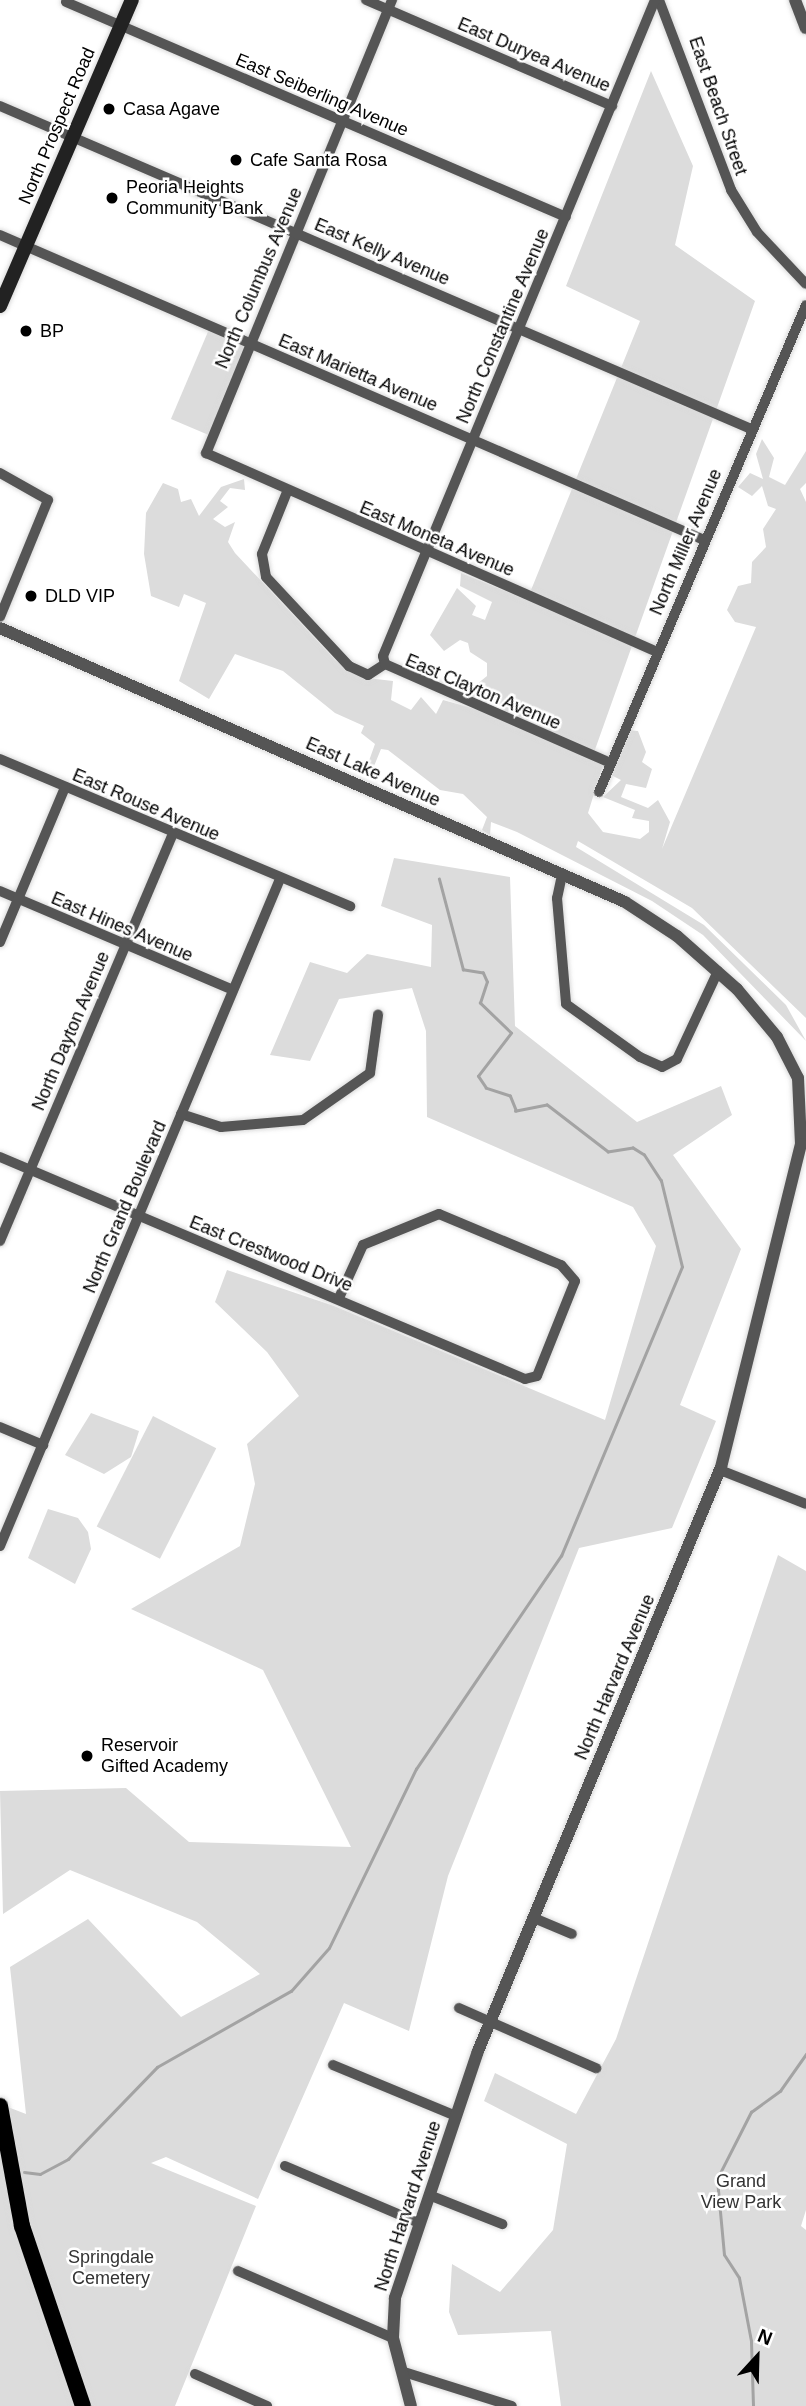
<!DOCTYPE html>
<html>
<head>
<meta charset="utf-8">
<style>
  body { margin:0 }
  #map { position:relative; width:806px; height:2406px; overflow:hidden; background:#fff; font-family:Arial,sans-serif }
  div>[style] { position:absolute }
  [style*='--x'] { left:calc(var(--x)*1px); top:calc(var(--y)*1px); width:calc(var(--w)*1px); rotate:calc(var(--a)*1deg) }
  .green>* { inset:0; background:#dcdcdc; transform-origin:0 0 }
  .stream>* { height:2.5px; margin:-1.25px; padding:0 1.25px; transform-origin:1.25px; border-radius:1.25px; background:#a3a3a3 }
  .roads { filter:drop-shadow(0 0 2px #dbdbdb) drop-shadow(0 0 2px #dbdbdb) }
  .minor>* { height:10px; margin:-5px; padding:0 5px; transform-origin:5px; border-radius:5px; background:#555 }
  .tertiary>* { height:12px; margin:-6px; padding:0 6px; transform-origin:6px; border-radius:6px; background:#555 }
  .secondary>* { height:14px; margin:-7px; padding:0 7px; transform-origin:7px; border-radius:7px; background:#222 }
  .trunk>* { height:16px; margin:-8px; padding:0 8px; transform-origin:8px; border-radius:8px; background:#000 }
  .dots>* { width:19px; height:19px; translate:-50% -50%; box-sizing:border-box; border:4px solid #fff; border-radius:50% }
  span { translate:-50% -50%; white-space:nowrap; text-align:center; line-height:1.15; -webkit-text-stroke:5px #fff; paint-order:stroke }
  .street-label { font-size:18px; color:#000 }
  .poi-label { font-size:18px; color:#000 }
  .left { translate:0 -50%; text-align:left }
  .park-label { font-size:18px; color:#333 }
  .north { position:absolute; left:722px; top:2322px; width:70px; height:70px; -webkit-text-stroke:5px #fff; paint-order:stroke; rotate:22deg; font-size:19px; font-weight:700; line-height:28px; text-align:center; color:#000 }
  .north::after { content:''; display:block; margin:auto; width:24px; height:32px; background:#000; clip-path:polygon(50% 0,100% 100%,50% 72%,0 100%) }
</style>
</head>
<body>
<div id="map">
  <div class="green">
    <i style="clip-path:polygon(651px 71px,693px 166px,675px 245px,755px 301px,592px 758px,603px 765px,588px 813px,603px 832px,640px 839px,649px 832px,649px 821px,632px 818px,635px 810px,603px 797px,621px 780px,611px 775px,627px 730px,638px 731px,646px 752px,642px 762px,652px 769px,646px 788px,626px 784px,621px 797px,648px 808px,658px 800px,670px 822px,662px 849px,756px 627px,735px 622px,727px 610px,738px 586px,751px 583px,752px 562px,766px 547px,763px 529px,776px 509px,768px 506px,762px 486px,752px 496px,738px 487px,750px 473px,763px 479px,756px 454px,762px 439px,774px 458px,769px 477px,785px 485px,806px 451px,806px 483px,800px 489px,806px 502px,806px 1018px,692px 908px,578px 841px,576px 847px,704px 925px,786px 1005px,806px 1041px,703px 935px,652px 901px,517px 832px,491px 822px,490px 835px,482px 830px,487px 817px,463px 794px,440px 790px,388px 750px,381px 749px,370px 776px,365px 772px,375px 744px,361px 733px,364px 726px,335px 713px,283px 671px,235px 654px,209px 699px,179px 681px,206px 603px,184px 594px,179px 607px,151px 596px,144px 554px,146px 513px,163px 483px,178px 489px,181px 502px,191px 499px,199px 516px,221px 487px,244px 479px,245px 490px,230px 488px,220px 501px,228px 507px,213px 519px,225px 527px,235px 522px,228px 542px,235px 553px,336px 661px,367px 678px,393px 681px,391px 700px,411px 710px,421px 697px,436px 714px,443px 700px,475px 709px,480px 701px,466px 693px,487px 676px,487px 663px,470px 652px,468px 643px,460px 640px,444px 651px,430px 635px,457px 588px,476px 606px,472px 615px,485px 620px,492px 602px,460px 586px,461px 573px,527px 600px,640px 321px,566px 286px)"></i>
    <i style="left:210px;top:327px;width:41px;height:100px;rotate:23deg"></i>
    <i style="clip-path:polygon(394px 858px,510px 877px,515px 1026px,637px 1122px,721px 1086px,732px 1115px,673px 1155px,741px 1249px,680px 1405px,716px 1421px,672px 1528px,579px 1548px,448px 1876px,409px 2031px,344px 2003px,258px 2199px,166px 2157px,151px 2163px,256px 2206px,175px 2406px,0 2406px,0 2104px,26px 2114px,10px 1967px,88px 1919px,181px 2017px,260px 1974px,197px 1922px,70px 1870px,3px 1914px,0 1791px,126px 1788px,189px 1842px,351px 1847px,263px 1670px,131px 1609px,240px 1546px,255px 1484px,247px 1444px,299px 1396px,267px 1352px,215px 1302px,227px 1270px,334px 1306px,605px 1420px,656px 1246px,633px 1207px,427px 1117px,426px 1031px,412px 988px,339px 999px,310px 1061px,270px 1055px,310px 962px,347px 973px,367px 954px,431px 967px,432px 925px,381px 906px)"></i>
    <i style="clip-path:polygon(91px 1413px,139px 1431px,131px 1457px,104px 1474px,65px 1455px)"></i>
    <i style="left:153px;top:1416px;width:71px;height:124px;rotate:27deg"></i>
    <i style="clip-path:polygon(48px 1509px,78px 1518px,88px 1532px,91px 1549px,75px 1584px,28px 1558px)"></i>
    <i style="clip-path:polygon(778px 1555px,806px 1571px,806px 2210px,801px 2226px,806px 2230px,806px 2406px,561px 2406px,551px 2331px,458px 2335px,449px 2312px,452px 2264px,500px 2292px,553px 2230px,567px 2144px,484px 2101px,495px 2073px,576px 2114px,616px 2039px)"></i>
  </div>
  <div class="stream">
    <i style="--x:24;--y:2172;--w:16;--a:7"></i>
    <i style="--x:40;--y:2174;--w:32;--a:-28"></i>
    <i style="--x:68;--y:2159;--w:128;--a:-45.9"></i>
    <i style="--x:157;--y:2067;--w:154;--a:-29.6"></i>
    <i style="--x:291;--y:1991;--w:57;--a:-48.5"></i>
    <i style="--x:329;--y:1948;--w:199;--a:-64.1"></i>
    <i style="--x:416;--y:1769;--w:258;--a:-55.8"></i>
    <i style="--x:561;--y:1556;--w:313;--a:-67.3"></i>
    <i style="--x:682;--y:1267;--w:89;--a:-103.7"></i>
    <i style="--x:661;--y:1181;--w:31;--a:-123"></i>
    <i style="--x:644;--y:1155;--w:13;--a:-148"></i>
    <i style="--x:633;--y:1148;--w:25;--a:171"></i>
    <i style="--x:608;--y:1152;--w:77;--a:-142.4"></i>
    <i style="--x:547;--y:1105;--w:32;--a:169"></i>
    <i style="--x:516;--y:1111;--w:16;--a:-112"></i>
    <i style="--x:510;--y:1096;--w:25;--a:-162"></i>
    <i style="--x:486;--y:1088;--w:14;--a:-124"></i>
    <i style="--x:478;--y:1076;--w:54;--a:-52.5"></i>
    <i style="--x:511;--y:1033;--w:43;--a:-135.9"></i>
    <i style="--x:480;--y:1003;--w:22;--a:-72"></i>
    <i style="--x:487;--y:982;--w:10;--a:-114"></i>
    <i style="--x:483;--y:973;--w:20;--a:-171"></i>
    <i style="--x:463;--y:970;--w:94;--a:-104.8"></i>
    <i style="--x:753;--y:2406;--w:65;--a:-91.8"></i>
    <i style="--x:751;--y:2341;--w:64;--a:-100.8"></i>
    <i style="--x:739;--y:2278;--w:27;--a:-123"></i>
    <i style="--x:724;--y:2255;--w:76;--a:-95.3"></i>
    <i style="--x:717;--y:2179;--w:75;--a:-63.1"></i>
    <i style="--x:751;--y:2112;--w:36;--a:-36"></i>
    <i style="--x:780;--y:2091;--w:45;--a:-54.9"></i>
  </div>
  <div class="roads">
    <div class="minor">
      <i style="--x:366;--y:0;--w:268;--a:23.3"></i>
      <i style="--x:392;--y:0;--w:490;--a:112.3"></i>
      <i style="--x:206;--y:453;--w:494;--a:23.8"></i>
      <i style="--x:659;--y:0;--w:203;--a:69.2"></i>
      <i style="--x:731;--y:190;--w:49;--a:58.2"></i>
      <i style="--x:757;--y:232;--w:71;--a:46.7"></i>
      <i style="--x:66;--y:2;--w:544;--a:23.27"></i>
      <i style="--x:0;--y:106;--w:818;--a:23.27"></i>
      <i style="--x:0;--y:235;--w:767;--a:23.42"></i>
      <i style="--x:0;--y:473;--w:55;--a:29.4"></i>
      <i style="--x:48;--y:500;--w:126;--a:112.3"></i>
      <i style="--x:287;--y:492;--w:67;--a:112"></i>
      <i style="--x:262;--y:554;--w:23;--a:80"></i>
      <i style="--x:266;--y:577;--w:122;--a:47"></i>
      <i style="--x:349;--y:666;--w:21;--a:25"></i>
      <i style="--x:368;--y:675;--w:20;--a:-33"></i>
      <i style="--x:385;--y:664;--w:8;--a:-104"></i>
      <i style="--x:383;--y:656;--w:710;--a:-67.48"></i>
      <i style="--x:385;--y:664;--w:247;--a:23.7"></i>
      <i style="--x:0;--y:759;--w:380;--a:22.8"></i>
      <i style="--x:599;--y:792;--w:529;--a:-66.97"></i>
      <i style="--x:562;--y:875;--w:24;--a:102"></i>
      <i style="--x:557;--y:898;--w:106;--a:85.1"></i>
      <i style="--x:566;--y:1004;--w:91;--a:35.6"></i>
      <i style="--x:640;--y:1057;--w:24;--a:24"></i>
      <i style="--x:662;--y:1067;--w:17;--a:-28"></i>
      <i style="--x:677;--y:1059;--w:97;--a:-65"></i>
      <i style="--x:0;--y:891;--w:253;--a:23"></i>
      <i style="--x:0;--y:942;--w:168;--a:-67.2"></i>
      <i style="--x:181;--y:1114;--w:42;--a:18"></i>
      <i style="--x:221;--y:1127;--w:82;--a:-4.9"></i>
      <i style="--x:303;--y:1120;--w:82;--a:-35"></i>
      <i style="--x:370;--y:1073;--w:59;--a:-82.1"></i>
      <i style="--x:0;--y:1157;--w:570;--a:22.92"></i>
      <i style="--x:525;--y:1379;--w:12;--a:-14"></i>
      <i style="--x:537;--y:1376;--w:102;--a:-68.2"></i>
      <i style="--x:575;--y:1281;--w:21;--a:-131"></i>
      <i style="--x:561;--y:1265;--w:132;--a:-157.3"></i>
      <i style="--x:439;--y:1214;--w:82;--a:157.8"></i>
      <i style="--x:363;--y:1245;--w:58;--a:114.4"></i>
      <i style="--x:0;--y:1241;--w:443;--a:-67"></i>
      <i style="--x:0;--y:1427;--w:47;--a:22.7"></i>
      <i style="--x:720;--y:1470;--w:92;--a:21.6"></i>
      <i style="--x:0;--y:1546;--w:723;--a:-67.23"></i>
      <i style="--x:534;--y:1918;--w:41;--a:22.8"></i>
      <i style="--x:459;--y:2008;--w:150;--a:23.7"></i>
      <i style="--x:333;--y:2065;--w:133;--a:22.5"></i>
      <i style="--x:285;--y:2166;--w:146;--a:23"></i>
      <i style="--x:429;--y:2195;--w:79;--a:21.7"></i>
      <i style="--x:238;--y:2271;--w:169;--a:23.4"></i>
      <i style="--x:404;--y:2372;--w:113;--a:17.5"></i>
      <i style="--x:195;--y:2374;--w:79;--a:24"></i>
    </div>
    <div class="tertiary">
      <i style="--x:795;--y:0;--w:30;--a:69"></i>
      <i style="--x:0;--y:628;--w:682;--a:23.67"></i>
      <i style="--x:625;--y:902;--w:62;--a:33.2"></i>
      <i style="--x:677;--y:936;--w:80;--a:41.5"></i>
      <i style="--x:737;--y:989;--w:62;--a:50.2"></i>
      <i style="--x:777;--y:1037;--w:46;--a:62.9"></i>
      <i style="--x:798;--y:1078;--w:66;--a:87.4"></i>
      <i style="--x:801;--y:1144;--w:333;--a:103.9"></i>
      <i style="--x:721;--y:1467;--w:633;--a:112.59"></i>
      <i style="--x:478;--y:2051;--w:261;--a:108.6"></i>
      <i style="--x:395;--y:2298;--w:40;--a:92.9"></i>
      <i style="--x:393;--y:2338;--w:70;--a:75.2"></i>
    </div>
    <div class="secondary">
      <i style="--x:0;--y:306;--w:333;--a:-66.7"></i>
    </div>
    <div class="trunk">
      <i style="--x:0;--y:2106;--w:122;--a:79.6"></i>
      <i style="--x:22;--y:2226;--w:190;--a:71.3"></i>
    </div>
  </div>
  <div class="dots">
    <i style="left:109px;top:109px;background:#000"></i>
    <i style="left:236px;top:160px;background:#000"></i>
    <i style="left:112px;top:198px;background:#000"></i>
    <i style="left:26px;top:331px;background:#000"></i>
    <i style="left:31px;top:596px;background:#000"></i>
    <i style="left:87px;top:1756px;background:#000"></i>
  </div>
  <div class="street-label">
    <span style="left:534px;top:55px;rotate:23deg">East Duryea Avenue</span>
    <span style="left:322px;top:95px;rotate:23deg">East Seiberling Avenue</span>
    <span style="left:718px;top:106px;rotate:71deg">East Beach Street</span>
    <span style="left:57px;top:126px;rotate:-67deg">North Prospect Road</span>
    <span style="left:382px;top:252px;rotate:23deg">East Kelly Avenue</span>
    <span style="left:259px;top:278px;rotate:-67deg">North Columbus Avenue</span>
    <span style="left:503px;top:326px;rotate:-67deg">North Constantine Avenue</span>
    <span style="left:358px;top:373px;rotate:23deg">East Marietta Avenue</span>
    <span style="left:437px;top:539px;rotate:23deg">East Moneta Avenue</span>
    <span style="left:686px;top:542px;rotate:-67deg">North Miller Avenue</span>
    <span style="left:483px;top:692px;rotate:23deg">East Clayton Avenue</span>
    <span style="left:373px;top:772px;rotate:24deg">East Lake Avenue</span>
    <span style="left:146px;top:805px;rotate:23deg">East Rouse Avenue</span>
    <span style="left:122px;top:927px;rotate:23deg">East Hines Avenue</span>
    <span style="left:71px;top:1031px;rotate:-67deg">North Dayton Avenue</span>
    <span style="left:125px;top:1207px;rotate:-67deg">North Grand Boulevard</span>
    <span style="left:271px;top:1254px;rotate:22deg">East Crestwood Drive</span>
    <span style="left:615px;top:1677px;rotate:-67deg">North Harvard Avenue</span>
    <span style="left:408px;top:2206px;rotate:-72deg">North Harvard Avenue</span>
  </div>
  <div class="poi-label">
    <span class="left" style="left:123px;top:109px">Casa Agave</span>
    <span class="left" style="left:250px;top:160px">Cafe Santa Rosa</span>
    <span class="left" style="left:126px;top:198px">Peoria Heights<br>Community Bank</span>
    <span class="left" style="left:40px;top:331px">BP</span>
    <span class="left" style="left:45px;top:596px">DLD VIP</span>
    <span class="left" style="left:101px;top:1756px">Reservoir<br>Gifted Academy</span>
  </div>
  <div class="park-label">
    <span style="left:741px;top:2192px">Grand<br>View Park</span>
    <span style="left:111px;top:2268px">Springdale<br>Cemetery</span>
  </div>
  <div class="north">N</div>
</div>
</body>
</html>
